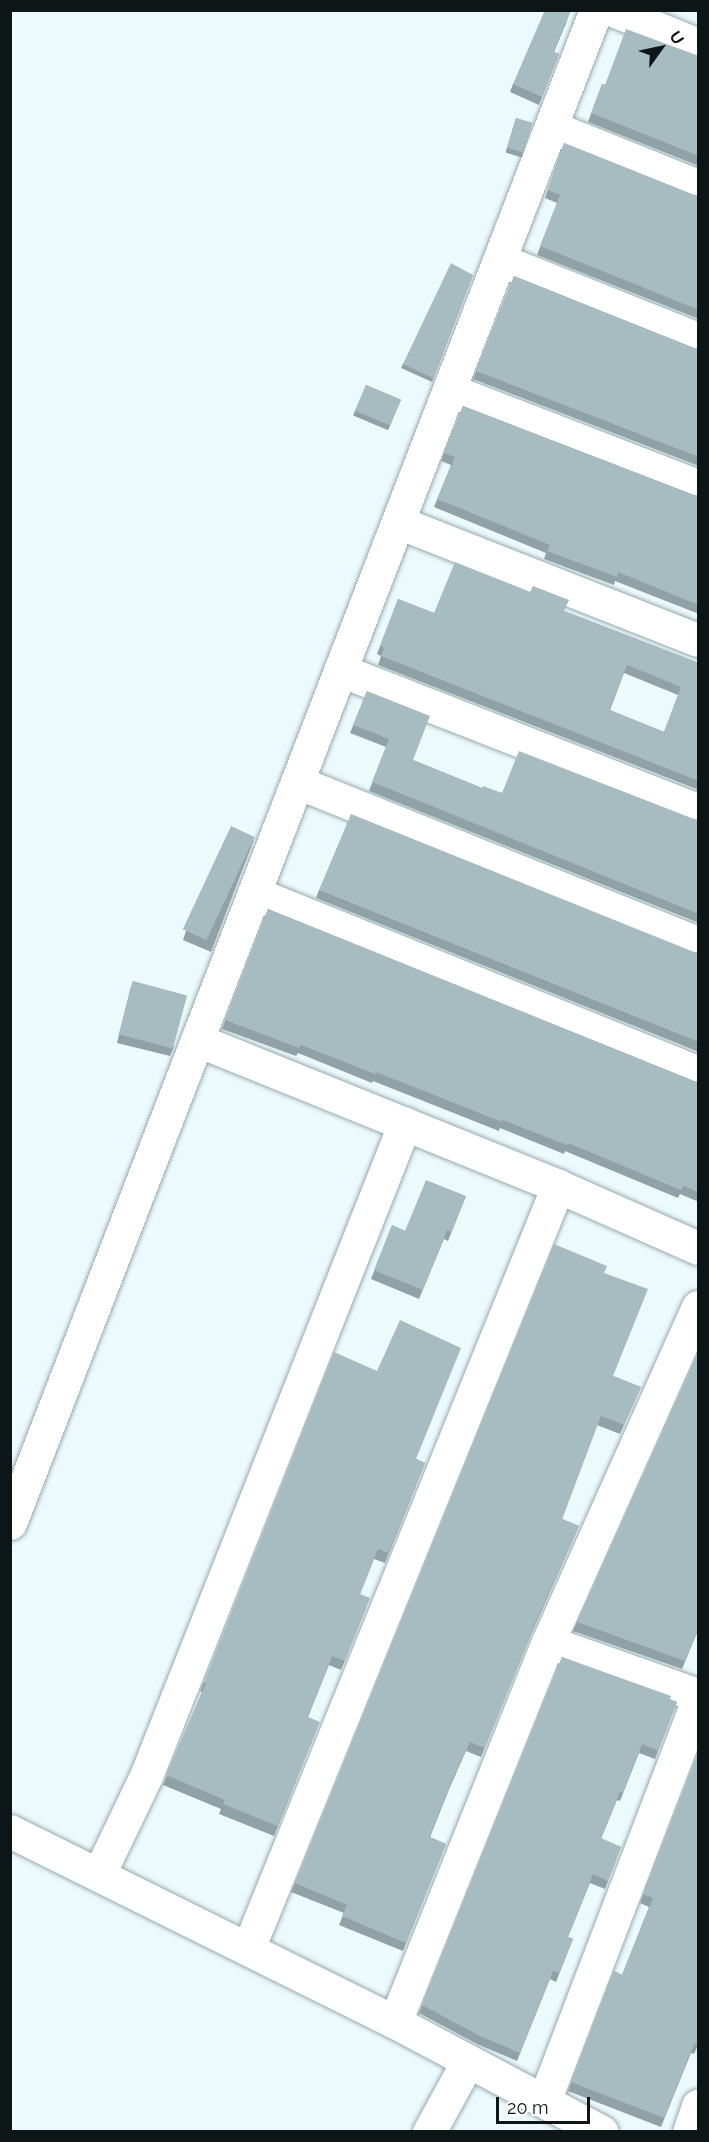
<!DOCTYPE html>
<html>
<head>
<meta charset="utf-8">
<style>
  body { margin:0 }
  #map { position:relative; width:709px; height:2142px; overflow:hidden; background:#edfafd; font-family:Raleway,sans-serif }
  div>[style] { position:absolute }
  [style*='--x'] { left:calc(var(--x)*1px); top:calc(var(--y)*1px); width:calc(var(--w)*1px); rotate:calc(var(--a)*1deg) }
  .roads { filter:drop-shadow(0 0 2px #95aaaf) drop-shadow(0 0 2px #95aaaf) }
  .street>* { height:33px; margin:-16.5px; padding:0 16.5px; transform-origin:16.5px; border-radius:16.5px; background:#fff }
  .wall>* { inset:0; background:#90a2a6; transform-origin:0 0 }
  .shaded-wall>* { inset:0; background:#758487 }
  .building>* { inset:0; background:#a7bcc1; transform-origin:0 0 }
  span { translate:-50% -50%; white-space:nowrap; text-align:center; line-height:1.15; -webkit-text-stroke:5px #fff; paint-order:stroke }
  .frame { position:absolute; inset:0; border:12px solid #0e1517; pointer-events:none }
  .north { position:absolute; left:631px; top:18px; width:60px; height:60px; -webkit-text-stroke:4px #fff; paint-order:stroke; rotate:57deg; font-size:16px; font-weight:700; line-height:24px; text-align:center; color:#0e1517 }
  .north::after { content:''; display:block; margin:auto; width:21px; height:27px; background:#0e1517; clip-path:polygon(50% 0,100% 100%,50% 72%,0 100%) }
  .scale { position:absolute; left:496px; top:2097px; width:94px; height:27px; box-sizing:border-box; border:3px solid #0e1517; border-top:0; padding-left:8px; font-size:18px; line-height:21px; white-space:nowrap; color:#0e1517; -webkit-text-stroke:4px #fff; paint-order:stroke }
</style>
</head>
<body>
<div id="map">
  <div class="roads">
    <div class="street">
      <i style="--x:613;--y:10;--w:92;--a:22.4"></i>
      <i style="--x:551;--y:127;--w:158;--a:21.9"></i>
      <i style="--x:500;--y:260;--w:213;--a:21.8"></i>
      <i style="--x:449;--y:390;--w:267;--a:21.1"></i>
      <i style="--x:398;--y:522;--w:322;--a:21.5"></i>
      <i style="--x:340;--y:670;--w:384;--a:21.4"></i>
      <i style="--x:297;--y:782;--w:432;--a:21.9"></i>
      <i style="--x:254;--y:893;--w:479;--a:22"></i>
      <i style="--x:197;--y:1040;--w:389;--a:22"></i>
      <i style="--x:558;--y:1186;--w:153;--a:23.9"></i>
      <i style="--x:10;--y:1523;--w:1623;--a:-68.83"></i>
      <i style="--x:548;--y:1642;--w:159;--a:19.5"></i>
      <i style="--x:10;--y:1831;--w:430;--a:26.4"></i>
      <i style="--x:395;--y:2022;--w:234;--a:28"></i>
      <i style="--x:99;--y:1874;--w:109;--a:-64.4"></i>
      <i style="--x:146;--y:1776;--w:702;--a:-68.37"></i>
      <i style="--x:248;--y:1949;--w:824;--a:-67.89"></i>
      <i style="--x:395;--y:2022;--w:410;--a:-68.1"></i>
      <i style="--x:548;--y:1642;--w:367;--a:-65.9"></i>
      <i style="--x:544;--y:2101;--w:430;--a:-69"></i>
      <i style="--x:429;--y:2132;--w:81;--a:-61.2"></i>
      <i style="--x:689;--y:2132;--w:28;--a:-71"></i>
    </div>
  </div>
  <div class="wall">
    <i style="clip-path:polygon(568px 19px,554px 52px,559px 54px,539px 105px,510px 92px,513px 84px)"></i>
    <i style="clip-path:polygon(699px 56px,699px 166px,588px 122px,602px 84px,605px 85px)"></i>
    <i style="left:516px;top:118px;width:17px;height:36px;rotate:17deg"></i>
    <i style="clip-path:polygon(564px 143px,694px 195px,699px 196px,699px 319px,537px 255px,557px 203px,545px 198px)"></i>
    <i style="clip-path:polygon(473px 275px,432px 382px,401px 368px,403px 364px)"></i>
    <i style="clip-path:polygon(514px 276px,694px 348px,699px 349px,699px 466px,473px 379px)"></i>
    <i style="left:366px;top:385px;width:38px;height:33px;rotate:23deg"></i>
    <i style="clip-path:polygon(463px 406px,694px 495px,699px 496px,699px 614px,615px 581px,614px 585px,544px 559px,546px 553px,434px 507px,451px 465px,441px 461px)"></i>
    <i style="clip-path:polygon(evenodd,398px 599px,434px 613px,564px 611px,699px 663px,699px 790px,378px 665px,381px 656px,377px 654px,398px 599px,624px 673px,678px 695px,664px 732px,610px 710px,624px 673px)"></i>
    <i style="clip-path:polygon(367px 691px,413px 760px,482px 788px,502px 793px,699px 820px,699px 923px,369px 791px,386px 747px,350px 733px)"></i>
    <i style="clip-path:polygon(255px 837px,211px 952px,183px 940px,186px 931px)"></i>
    <i style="clip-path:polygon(319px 890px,699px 953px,699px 1052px,316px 898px)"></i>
    <i style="clip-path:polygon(268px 909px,694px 1081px,699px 1082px,699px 1202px,680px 1194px,678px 1198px,565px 1151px,564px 1154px,500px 1128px,499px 1131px,373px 1081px,372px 1083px,298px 1053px,296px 1056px,222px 1029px)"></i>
    <i style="clip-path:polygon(133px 981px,174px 1047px,170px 1056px,117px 1043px,130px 990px)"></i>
    <i style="clip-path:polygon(466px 1196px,448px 1241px,444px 1239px,419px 1299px,371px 1279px,392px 1225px,405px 1231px)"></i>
    <i style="clip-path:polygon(604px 1273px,613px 1376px,641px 1387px,620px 1434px,597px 1425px,562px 1519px,579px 1526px,531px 1634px,481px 1757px,466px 1751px,450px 1787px,430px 1837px,446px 1844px,403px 1951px,339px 1925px,344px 1913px,291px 1892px,295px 1883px)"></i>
    <i style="clip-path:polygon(416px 1459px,425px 1463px,385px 1563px,374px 1559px,360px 1594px,366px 1608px,341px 1670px,329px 1665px,308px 1717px,316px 1731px,274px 1836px,219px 1814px,221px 1809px,163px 1785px,202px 1692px,200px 1691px,204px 1682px)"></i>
    <i style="clip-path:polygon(577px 1622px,699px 1628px,682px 1669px,573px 1631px)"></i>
    <i style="clip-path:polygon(562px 1657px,677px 1702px,655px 1759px,639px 1753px,620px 1801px,617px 1800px,601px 1839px,621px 1847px,605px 1889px,590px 1883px,568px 1937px,573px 1939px,556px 1982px,550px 1979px,517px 2061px,477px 2044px,419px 2013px)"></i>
    <i style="clip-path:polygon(699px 1751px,699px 2043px,694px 2054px,691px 2053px,661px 2127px,568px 2091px,614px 1971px,622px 1975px,649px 1907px,640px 1903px)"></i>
  </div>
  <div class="shaded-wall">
    <i style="clip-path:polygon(579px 1526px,531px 1634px,481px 1757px,534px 1626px)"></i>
  </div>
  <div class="building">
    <i style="clip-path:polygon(545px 10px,569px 10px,571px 11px,553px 52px,559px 54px,542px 97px,513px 84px)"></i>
    <i style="clip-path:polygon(626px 29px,699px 56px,699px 156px,591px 113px,602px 84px,605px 85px)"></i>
    <i style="left:516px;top:118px;width:17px;height:31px;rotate:17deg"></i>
    <i style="clip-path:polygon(564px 143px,694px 195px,699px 196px,699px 310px,540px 246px,560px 195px,548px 190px)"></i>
    <i style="clip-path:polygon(451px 263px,473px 275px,433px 378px,403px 364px)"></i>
    <i style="clip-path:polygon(514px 276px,694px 348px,699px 349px,699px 457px,476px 371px)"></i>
    <i style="left:366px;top:385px;width:38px;height:28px;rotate:23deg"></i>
    <i style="clip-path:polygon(463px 406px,694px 495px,699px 496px,699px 605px,618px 572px,617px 577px,547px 551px,550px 545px,437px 499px,455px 457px,444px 453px)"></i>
    <i style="clip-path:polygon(evenodd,455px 562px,530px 592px,533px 586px,569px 600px,564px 611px,699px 663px,699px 781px,381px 656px,384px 648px,380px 646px,398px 599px,434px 613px,455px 562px,627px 665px,681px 687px,664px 732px,609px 710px,627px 665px)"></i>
    <i style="clip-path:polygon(367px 691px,430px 716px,413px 760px,482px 788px,483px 786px,502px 793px,519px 751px,694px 819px,699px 820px,699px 914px,372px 782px,389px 739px,353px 725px)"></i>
    <i style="clip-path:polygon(351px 814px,694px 952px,699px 953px,699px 1042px,319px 890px)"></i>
    <i style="left:231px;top:826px;width:26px;height:114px;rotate:25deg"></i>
    <i style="clip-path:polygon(268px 909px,694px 1081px,699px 1082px,699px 1192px,683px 1186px,681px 1190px,568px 1143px,567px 1145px,503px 1120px,502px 1122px,376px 1072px,375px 1074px,301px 1045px,299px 1048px,225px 1020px)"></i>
    <i style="left:133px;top:981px;width:56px;height:55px;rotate:15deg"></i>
    <i style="clip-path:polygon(426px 1180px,466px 1196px,451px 1232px,447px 1230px,423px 1290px,374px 1270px,392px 1225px,405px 1231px)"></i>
    <i style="clip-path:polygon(554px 1244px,607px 1266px,604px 1273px,648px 1289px,613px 1376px,641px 1387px,624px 1425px,601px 1416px,562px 1519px,579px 1526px,534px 1626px,485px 1748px,470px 1742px,453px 1778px,429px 1837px,446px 1844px,406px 1943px,342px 1916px,347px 1905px,295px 1883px)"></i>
    <i style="clip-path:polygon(400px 1320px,461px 1348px,416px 1459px,425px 1463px,388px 1553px,378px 1549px,360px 1594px,370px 1598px,345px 1661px,332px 1656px,308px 1717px,320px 1722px,277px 1826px,223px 1804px,225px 1800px,166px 1775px,206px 1683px,204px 1682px,334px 1352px,377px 1371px)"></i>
    <i style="clip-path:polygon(699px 1350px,699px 1627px,685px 1661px,577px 1622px)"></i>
    <i style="clip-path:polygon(562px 1657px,671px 1696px,670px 1699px,677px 1702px,658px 1751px,642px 1744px,623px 1793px,620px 1792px,601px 1838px,621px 1847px,608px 1881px,593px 1874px,568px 1937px,573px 1939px,559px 1973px,553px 1971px,520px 2053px,480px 2036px,422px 2005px)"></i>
    <i style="clip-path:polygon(699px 1751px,699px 2042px,697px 2045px,694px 2044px,664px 2118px,571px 2082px,614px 1971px,622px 1975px,653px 1898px,643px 1894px)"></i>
  </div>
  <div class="frame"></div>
  <div class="north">U</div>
  <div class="scale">20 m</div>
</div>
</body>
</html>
